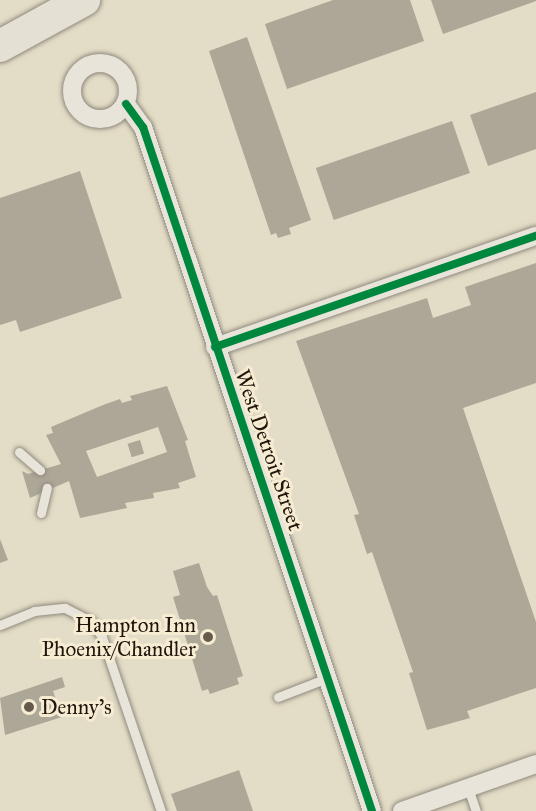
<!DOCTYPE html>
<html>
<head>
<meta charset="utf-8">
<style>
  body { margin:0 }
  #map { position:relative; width:536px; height:811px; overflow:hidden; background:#e3dcc6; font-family:"IM FELL Great Primer",serif }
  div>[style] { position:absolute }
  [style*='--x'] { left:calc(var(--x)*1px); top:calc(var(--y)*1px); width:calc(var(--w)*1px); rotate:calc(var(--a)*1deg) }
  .building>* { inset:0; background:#ada798; transform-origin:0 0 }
  .roads { filter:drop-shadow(0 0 2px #8f8a7d) drop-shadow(0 0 2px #8f8a7d) }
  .service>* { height:9px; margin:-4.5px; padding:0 4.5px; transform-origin:4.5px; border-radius:4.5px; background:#e9e4da }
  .minor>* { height:18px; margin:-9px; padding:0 9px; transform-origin:9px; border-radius:9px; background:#e9e4da }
  .minor>.ring { margin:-9px; padding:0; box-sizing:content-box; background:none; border:18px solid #e9e4da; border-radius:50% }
  .motorway>* { height:32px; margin:-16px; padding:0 16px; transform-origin:16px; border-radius:16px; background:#e5e0d4 }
  .cycleway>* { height:8px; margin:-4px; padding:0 4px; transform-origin:4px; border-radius:4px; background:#00873e }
  .dots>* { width:16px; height:16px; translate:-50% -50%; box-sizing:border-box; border:3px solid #f5ecd2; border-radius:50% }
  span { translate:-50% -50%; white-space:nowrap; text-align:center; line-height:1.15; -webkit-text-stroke:6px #f5ecd2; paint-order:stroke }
  .street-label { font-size:21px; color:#21150c }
  .poi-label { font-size:21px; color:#21150c }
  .right { translate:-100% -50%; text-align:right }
  .left { translate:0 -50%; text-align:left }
</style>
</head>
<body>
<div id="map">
  <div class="building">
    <i style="clip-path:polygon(333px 0,410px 0,424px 41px,287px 89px,265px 24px)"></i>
    <i style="clip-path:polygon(431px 0,536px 0,536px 1px,443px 34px)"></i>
    <i style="clip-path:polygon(247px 37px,311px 220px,289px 228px,291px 234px,278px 238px,276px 233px,271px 235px,209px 51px)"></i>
    <i style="clip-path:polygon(536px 92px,536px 149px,488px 166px,470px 115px)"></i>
    <i style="left:452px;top:121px;width:55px;height:144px;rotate:71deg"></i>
    <i style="clip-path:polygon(80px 171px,122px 298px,20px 332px,16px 320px,0 325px,0 198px)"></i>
    <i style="clip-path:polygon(536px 263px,536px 383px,463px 408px,536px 622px,536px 688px,467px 711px,470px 718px,427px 730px,409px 673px,413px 672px,372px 552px,367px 554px,354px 515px,359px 514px,296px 341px,427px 298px,433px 318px,471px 305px,465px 287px)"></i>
    <i style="clip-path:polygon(evenodd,167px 386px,188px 440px,185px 441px,196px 477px,178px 483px,180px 488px,153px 493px,154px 498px,125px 503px,127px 508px,80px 518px,69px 481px,30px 498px,22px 471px,28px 474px,61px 464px,46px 435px,53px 433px,51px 427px,103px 405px,120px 399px,122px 403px,132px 400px,130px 396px,167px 386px,158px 427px,167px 452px,97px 477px,86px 451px,158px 427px)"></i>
    <i style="left:140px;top:440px;width:14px;height:13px;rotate:73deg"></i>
    <i style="clip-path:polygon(0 539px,8px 560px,0 563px)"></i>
    <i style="clip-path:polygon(199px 563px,207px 587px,213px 596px,217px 595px,243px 676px,237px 678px,239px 684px,210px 694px,208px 689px,202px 691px,173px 597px,180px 595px,173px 571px)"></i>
    <i style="clip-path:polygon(62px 677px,65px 687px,53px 691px,62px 717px,5px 735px,0 698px)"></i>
    <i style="clip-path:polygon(239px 770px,253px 811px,177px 811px,171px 794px)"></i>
  </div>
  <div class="roads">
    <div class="service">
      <i style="--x:19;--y:452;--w:28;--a:41"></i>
      <i style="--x:41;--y:513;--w:26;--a:-77"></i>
      <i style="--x:0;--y:625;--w:37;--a:-22"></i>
      <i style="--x:34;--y:611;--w:31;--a:-6"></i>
      <i style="--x:65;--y:608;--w:29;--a:27"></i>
      <i style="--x:91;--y:621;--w:19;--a:55"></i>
      <i style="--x:102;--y:637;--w:184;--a:71.3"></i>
      <i style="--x:278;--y:697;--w:53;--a:-21.2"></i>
      <i style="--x:468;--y:788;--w:24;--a:71"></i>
    </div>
    <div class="minor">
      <i class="ring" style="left:72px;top:63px;width:38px;height:38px"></i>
      <i style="--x:126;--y:104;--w:29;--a:54"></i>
      <i style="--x:143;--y:127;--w:721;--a:71.49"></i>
      <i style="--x:215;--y:347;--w:340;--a:-19.1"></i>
      <i style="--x:402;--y:811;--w:142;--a:-19.3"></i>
    </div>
    <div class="motorway">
      <i style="--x:0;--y:46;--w:96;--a:-28.7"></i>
    </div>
  </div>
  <div class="cycleway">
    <i style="--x:126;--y:104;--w:29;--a:54"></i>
    <i style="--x:143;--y:127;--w:721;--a:71.49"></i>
    <i style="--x:215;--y:347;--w:340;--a:-19.1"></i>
  </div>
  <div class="dots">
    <i style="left:208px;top:637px;background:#655b4d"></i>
    <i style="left:29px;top:707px;background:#655b4d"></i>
  </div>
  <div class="street-label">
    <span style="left:269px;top:450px;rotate:71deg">West Detroit Street</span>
  </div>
  <div class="poi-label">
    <span class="right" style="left:196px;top:637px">Hampton Inn<br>Phoenix/Chandler</span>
    <span class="left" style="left:41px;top:707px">Denny's</span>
  </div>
</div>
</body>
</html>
